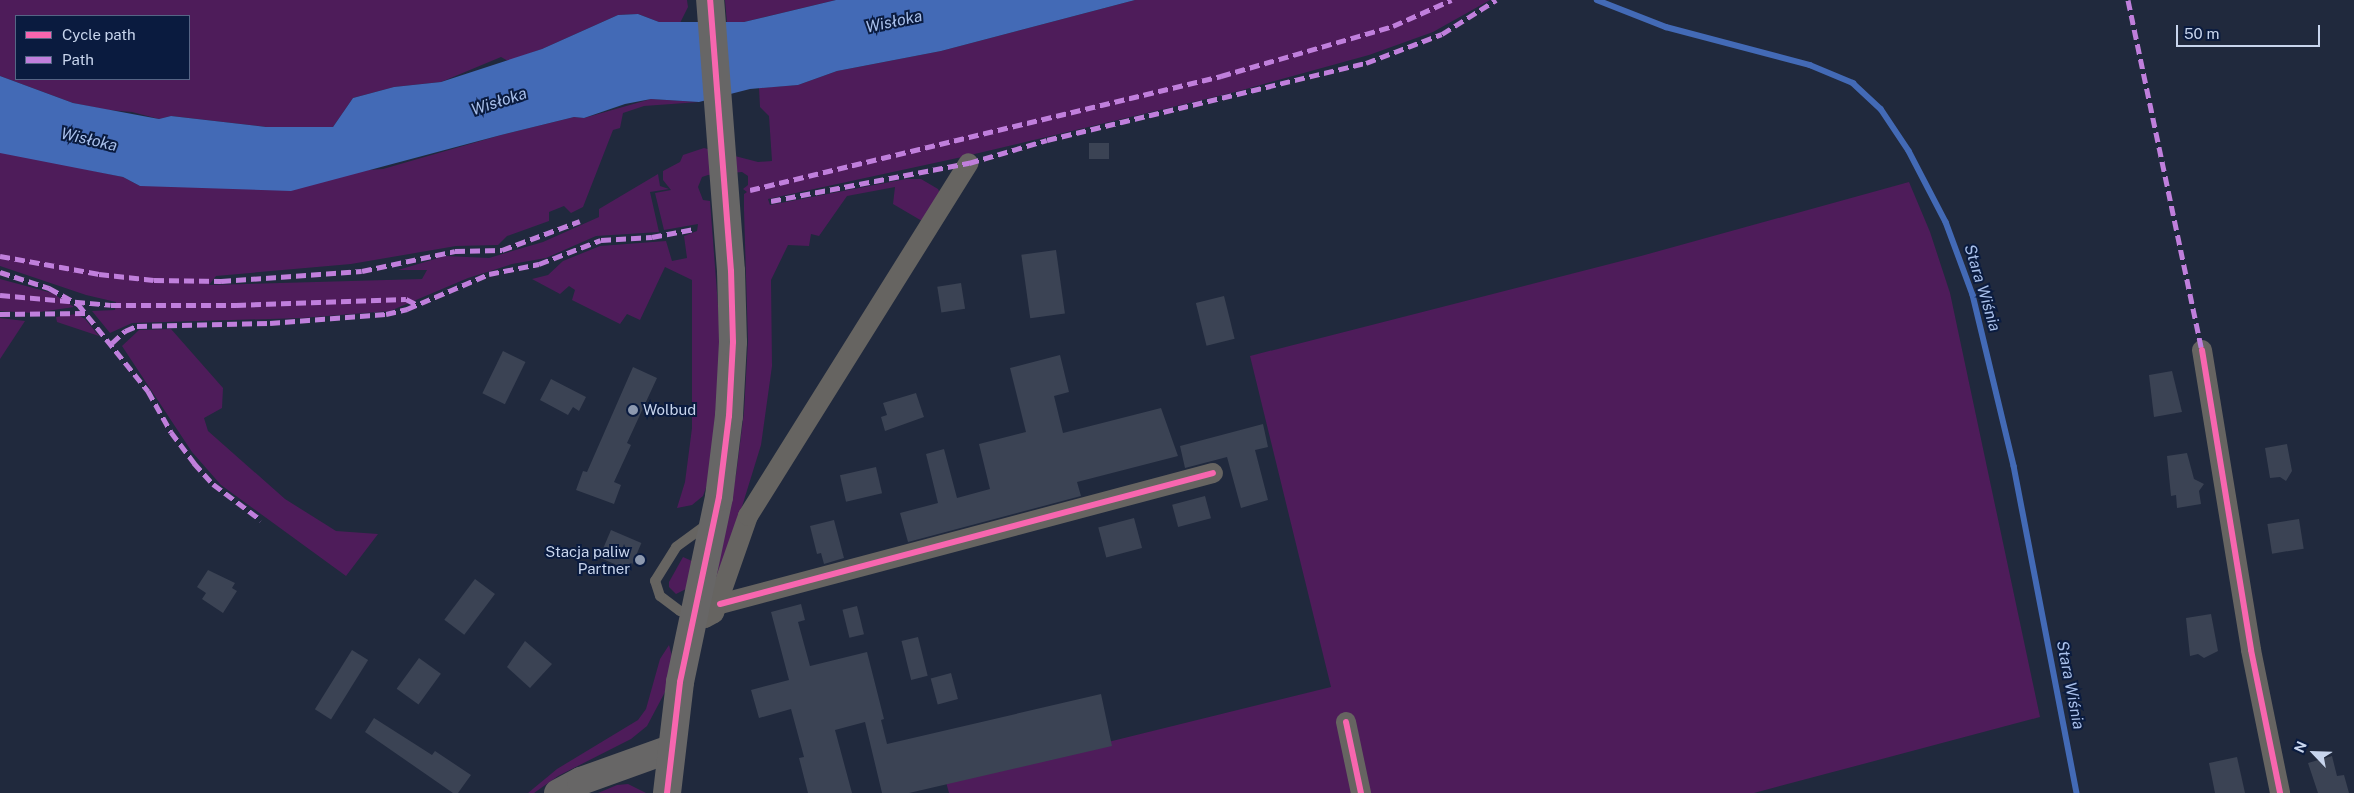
<!DOCTYPE html>
<html>
<head>
<meta charset="utf-8">
<style>
  body { margin:0 }
  #map { position:relative; width:2354px; height:793px; overflow:hidden; background:#20293d; font-family:"Public Sans",sans-serif }
  div>[style] { position:absolute }
  [style*='--x'] { left:calc(var(--x)*1px); top:calc(var(--y)*1px); width:calc(var(--w)*1px); rotate:calc(var(--a)*1deg) }
  .green>* { inset:0; background:#4e1c5a }
  .water>* { inset:0; background:#436ab6 }
  .stream>* { height:5.5px; margin:-2.75px; padding:0 2.75px; transform-origin:2.75px; border-radius:2.75px; background:#436ab6 }
  .building>* { inset:0; background:#3b4354; transform-origin:0 0 }
  .lane>* { height:10px; margin:-5px; padding:0 5px; transform-origin:5px; border-radius:5px; background:#666461 }
  .street>* { height:20px; margin:-10px; padding:0 10px; transform-origin:10px; border-radius:10px; background:#666461 }
  .secondary>* { height:28px; margin:-14px; padding:0 14px; transform-origin:14px; border-radius:14px; background:#676666 }
  .quiet>* { height:5px; margin-top:-2.5px; transform-origin:0; background:repeating-linear-gradient(90deg,#c07fdc 0 10px,transparent 0 15px) }
  .cycleway>* { height:6px; margin:-3px; padding:0 3px; transform-origin:3px; border-radius:3px; background:#f766af }
  .dots>* { width:14px; height:14px; translate:-50% -50%; box-sizing:border-box; border:2px solid #0a1b3f; border-radius:50% }
  span { translate:-50% -50%; white-space:nowrap; text-align:center; line-height:1.15; -webkit-text-stroke:4px #0a1b3f; paint-order:stroke }
  .poi-label { font-size:15px; color:#c8d5ed }
  .left { translate:0 -50%; text-align:left }
  .right { translate:-100% -50%; text-align:right }
  .water-label { font-size:16px; color:#a9c0eb; font-style:italic }
  .legend { position:absolute; left:15px; top:15px; width:175px; height:65px; box-sizing:border-box; background:#0a1b3f; border:1px solid #566585; margin:0; padding:6px 9px; list-style:none; font-size:15px; color:#c8d5ed }
  .legend li { display:flex; align-items:center; gap:10px; height:25px }
  .legend b { width:25px; border:1px solid #566585 }
  .north { position:absolute; left:2289px; top:728px; width:50px; height:50px; -webkit-text-stroke:4px #0a1b3f; paint-order:stroke; rotate:294deg; font-size:14px; font-weight:700; line-height:20px; text-align:center; color:#c8d5ed }
  .north::after { content:''; display:block; margin:auto; width:18px; height:22px; background:#c8d5ed; clip-path:polygon(50% 0,100% 100%,50% 72%,0 100%) }
  .scale { position:absolute; left:2176px; top:25px; width:144px; height:22px; box-sizing:border-box; border:2px solid #c8d5ed; border-top:0; padding-left:6px; font-size:15px; line-height:18px; white-space:nowrap; color:#c8d5ed; -webkit-text-stroke:4px #0a1b3f; paint-order:stroke }
</style>
</head>
<body>
<div id="map">
  <div class="green">
    <i style="clip-path:polygon(evenodd,0 0,687px 0,688px 7px,680px 23px,659px 22px,638px 14px,618px 15px,542px 49px,508px 61px,501px 57px,441px 82px,394px 87px,353px 98px,333px 127px,266px 127px,171px 116px,159px 119px,132px 112px,108px 110px,73px 103px,0 76px,0 0,16px 16px,189px 16px,189px 79px,16px 79px,16px 16px)"></i>
    <i style="clip-path:polygon(725px 0,836px 0,744px 22px,727px 23px)"></i>
    <i style="clip-path:polygon(1135px 0,1490px 0,1433px 32px,1369px 55px,1235px 92px,962px 157px,768px 199px,770px 205px,906px 179px,921px 179px,938px 189px,941px 195px,922px 221px,893px 204px,895px 187px,847px 196px,819px 236px,811px 234px,809px 246px,788px 245px,771px 280px,772px 366px,761px 445px,716px 591px,712px 591px,736px 475px,744px 412px,748px 341px,744px 210px,744px 194px,747px 192px,743px 189px,748px 185px,748px 176px,742px 172px,708px 175px,702px 177px,698px 187px,703px 200px,710px 201px,719px 319px,719px 396px,707px 485px,703px 496px,692px 505px,677px 508px,685px 482px,692px 428px,692px 280px,665px 267px,640px 320px,627px 314px,620px 324px,572px 300px,575px 290px,569px 286px,560px 294px,532px 279px,548px 275px,563px 261px,600px 246px,666px 241px,672px 261px,687px 258px,684px 236px,697px 231px,698px 224px,664px 230px,655px 193px,671px 190px,663px 180px,663px 171px,680px 162px,683px 155px,704px 148px,758px 162px,772px 161px,769px 116px,760px 107px,759px 88px,798px 85px,837px 71px,941px 51px)"></i>
    <i style="clip-path:polygon(651px 99px,699px 102px,644px 106px,623px 113px,620px 128px,613px 130px,583px 207px,571px 213px,564px 206px,549px 212px,549px 221px,507px 236px,498px 245px,456px 246px,351px 264px,216px 276px,209px 285px,422px 279px,427px 270px,398px 270px,445px 256px,489px 258px,543px 242px,599px 217px,599px 209px,658px 174px,660px 186px,669px 189px,650px 192px,659px 232px,596px 236px,546px 258px,512px 264px,468px 278px,390px 311px,302px 318px,132px 323px,110px 333px,92px 311px,115px 310px,116px 302px,86px 295px,0 266px,0 151px,123px 177px,140px 186px,383px 169px,501px 135px,574px 117px,584px 118px)"></i>
    <i style="clip-path:polygon(1909px 182px,1930px 232px,1950px 293px,2040px 717px,1754px 793px,949px 793px,946px 782px,1331px 687px,1250px 356px,1641px 256px)"></i>
    <i style="clip-path:polygon(0 279px,52px 293px,74px 307px,33px 313px,0 311px)"></i>
    <i style="clip-path:polygon(76px 314px,85px 319px,99px 336px,57px 322px,56px 317px)"></i>
    <i style="clip-path:polygon(0 318px,25px 321px,0 359px)"></i>
    <i style="clip-path:polygon(171px 329px,223px 388px,222px 408px,204px 418px,208px 431px,285px 499px,336px 531px,378px 534px,346px 576px,221px 485px,192px 452px,122px 346px,139px 330px)"></i>
    <i style="clip-path:polygon(683px 557px,692px 561px,691px 567px,686px 589px,676px 594px,669px 587px,669px 582px)"></i>
    <i style="clip-path:polygon(669px 645px,672px 656px,665px 692px,647px 726px,631px 739px,558px 776px,534px 793px,528px 793px,557px 769px,638px 720px,646px 709px,660px 659px)"></i>
    <i style="clip-path:polygon(628px 784px,646px 793px,598px 793px,617px 785px)"></i>
  </div>
  <div class="water">
    <i style="clip-path:polygon(836px 0,1135px 0,941px 51px,837px 71px,798px 85px,750px 89px,699px 102px,651px 99px,625px 104px,584px 118px,574px 117px,501px 135px,291px 191px,140px 186px,123px 177px,0 153px,0 76px,73px 103px,159px 119px,171px 116px,266px 127px,333px 127px,353px 98px,394px 87px,441px 82px,542px 49px,618px 15px,638px 14px,659px 22px,744px 22px)"></i>
  </div>
  <div class="stream">
    <i style="--x:1597;--y:0;--w:74;--a:21.4"></i>
    <i style="--x:1666;--y:27;--w:149;--a:14.8"></i>
    <i style="--x:1810;--y:65;--w:47;--a:22.7"></i>
    <i style="--x:1853;--y:83;--w:38;--a:43"></i>
    <i style="--x:1881;--y:109;--w:50;--a:56.3"></i>
    <i style="--x:1909;--y:151;--w:80;--a:62.5"></i>
    <i style="--x:1946;--y:222;--w:78;--a:69.7"></i>
    <i style="--x:1973;--y:295;--w:176;--a:76.5"></i>
    <i style="--x:2014;--y:466;--w:333;--a:79.1"></i>
  </div>
  <div class="building">
    <i style="left:1089px;top:143px;width:20px;height:16px"></i>
    <i style="left:1056px;top:250px;width:64px;height:35px;rotate:82deg"></i>
    <i style="left:961px;top:283px;width:26px;height:24px;rotate:81deg"></i>
    <i style="left:1224px;top:296px;width:44px;height:29px;rotate:76deg"></i>
    <i style="left:503px;top:351px;width:25px;height:47px;rotate:26deg"></i>
    <i style="clip-path:polygon(1060px 355px,1069px 392px,1054px 396px,1063px 433px,1161px 408px,1178px 456px,1077px 482px,1081px 496px,908px 542px,900px 513px,938px 503px,926px 454px,944px 449px,957px 498px,990px 489px,979px 444px,1026px 432px,1010px 368px)"></i>
    <i style="clip-path:polygon(633px 367px,657px 378px,627px 443px,631px 445px,614px 482px,621px 485px,614px 504px,576px 490px,583px 471px,587px 472px)"></i>
    <i style="clip-path:polygon(2172px 371px,2182px 412px,2154px 417px,2149px 375px)"></i>
    <i style="clip-path:polygon(551px 379px,586px 397px,579px 411px,573px 407px,568px 415px,540px 400px)"></i>
    <i style="clip-path:polygon(916px 393px,924px 417px,885px 431px,881px 417px,887px 415px,883px 403px)"></i>
    <i style="clip-path:polygon(1263px 424px,1268px 447px,1255px 450px,1268px 500px,1241px 508px,1227px 457px,1185px 468px,1180px 446px)"></i>
    <i style="clip-path:polygon(2287px 444px,2292px 471px,2286px 481px,2280px 477px,2270px 478px,2265px 448px)"></i>
    <i style="clip-path:polygon(2187px 453px,2194px 479px,2204px 484px,2199px 491px,2201px 504px,2177px 508px,2176px 495px,2171px 496px,2167px 456px)"></i>
    <i style="left:876px;top:467px;width:27px;height:37px;rotate:77deg"></i>
    <i style="left:1205px;top:496px;width:23px;height:34px;rotate:75deg"></i>
    <i style="left:1134px;top:518px;width:31px;height:37px;rotate:75deg"></i>
    <i style="left:2299px;top:519px;width:30px;height:32px;rotate:81deg"></i>
    <i style="clip-path:polygon(834px 520px,844px 558px,824px 564px,821px 553px,817px 554px,810px 526px)"></i>
    <i style="left:611px;top:530px;width:33px;height:30px;rotate:23deg"></i>
    <i style="clip-path:polygon(208px 570px,235px 583px,232px 588px,237px 591px,223px 613px,202px 599px,206px 593px,197px 587px)"></i>
    <i style="left:475px;top:579px;width:25px;height:51px;rotate:37deg"></i>
    <i style="clip-path:polygon(801px 604px,805px 620px,798px 622px,810px 666px,867px 652px,884px 719px,881px 720px,887px 744px,1101px 694px,1112px 746px,909px 793px,882px 793px,865px 722px,835px 730px,852px 793px,808px 793px,799px 758px,804px 757px,791px 709px,759px 718px,751px 690px,789px 680px,771px 612px)"></i>
    <i style="left:857px;top:606px;width:29px;height:15px;rotate:76deg"></i>
    <i style="clip-path:polygon(2211px 614px,2218px 651px,2204px 658px,2198px 654px,2190px 656px,2186px 618px)"></i>
    <i style="left:918px;top:637px;width:40px;height:17px;rotate:76deg"></i>
    <i style="clip-path:polygon(525px 641px,552px 664px,530px 688px,507px 667px)"></i>
    <i style="left:352px;top:650px;width:19px;height:70px;rotate:32deg"></i>
    <i style="left:419px;top:658px;width:27px;height:38px;rotate:36deg"></i>
    <i style="left:951px;top:673px;width:27px;height:21px;rotate:75deg"></i>
    <i style="clip-path:polygon(374px 718px,432px 755px,435px 751px,471px 775px,458px 793px,453px 793px,365px 732px)"></i>
    <i style="clip-path:polygon(2332px 756px,2337px 776px,2344px 775px,2349px 793px,2318px 793px,2308px 763px)"></i>
    <i style="clip-path:polygon(2237px 757px,2245px 793px,2215px 793px,2209px 763px)"></i>
  </div>
  <div class="lane">
    <i style="--x:694;--y:616;--w:15;--a:-160"></i>
    <i style="--x:680;--y:611;--w:25;--a:-143"></i>
    <i style="--x:660;--y:596;--w:16;--a:-108"></i>
    <i style="--x:655;--y:581;--w:40;--a:-58"></i>
    <i style="--x:676;--y:547;--w:41;--a:-36"></i>
  </div>
  <div class="street">
    <i style="--x:2202;--y:350;--w:304;--a:80.7"></i>
    <i style="--x:2251;--y:650;--w:146;--a:78.5"></i>
    <i style="--x:720;--y:604;--w:510;--a:-14.88"></i>
    <i style="--x:694;--y:616;--w:11;--a:10"></i>
    <i style="--x:705;--y:618;--w:10;--a:-29"></i>
    <i style="--x:714;--y:613;--w:103;--a:-70.7"></i>
    <i style="--x:748;--y:516;--w:416;--a:-58"></i>
    <i style="--x:1346;--y:722;--w:73;--a:78.1"></i>
  </div>
  <div class="secondary">
    <i style="--x:558;--y:793;--w:26;--a:-28"></i>
    <i style="--x:581;--y:781;--w:95;--a:-19.8"></i>
    <i style="--x:667;--y:793;--w:112;--a:-83.3"></i>
    <i style="--x:680;--y:682;--w:189;--a:-78.1"></i>
    <i style="--x:719;--y:497;--w:82;--a:-83"></i>
    <i style="--x:729;--y:416;--w:74;--a:-86.9"></i>
    <i style="--x:733;--y:342;--w:71;--a:-91.6"></i>
    <i style="--x:731;--y:271;--w:272;--a:-94.4"></i>
  </div>
  <div class="quiet">
    <i style="--x:2128;--y:0;--w:358;--a:78.1"></i>
    <i style="--x:750;--y:190;--w:485;--a:-13.6"></i>
    <i style="--x:1221;--y:76;--w:179;--a:-16.2"></i>
    <i style="--x:1393;--y:26;--w:64;--a:-24.1"></i>
    <i style="--x:771;--y:201;--w:202;--a:-10.9"></i>
    <i style="--x:969;--y:163;--w:81;--a:-16.4"></i>
    <i style="--x:1047;--y:140;--w:328;--a:-13.6"></i>
    <i style="--x:1366;--y:63;--w:81;--a:-20.9"></i>
    <i style="--x:1442;--y:34;--w:64;--a:-32.2"></i>
    <i style="--x:0;--y:256;--w:101;--a:10.3"></i>
    <i style="--x:99;--y:274;--w:55;--a:6.2"></i>
    <i style="--x:154;--y:280;--w:67;--a:0.9"></i>
    <i style="--x:221;--y:281;--w:141;--a:-4.1"></i>
    <i style="--x:362;--y:271;--w:95;--a:-12.1"></i>
    <i style="--x:455;--y:251;--w:47;--a:-1.2"></i>
    <i style="--x:502;--y:250;--w:83;--a:-20.4"></i>
    <i style="--x:0;--y:272;--w:52;--a:18.1"></i>
    <i style="--x:49;--y:288;--w:33;--a:29"></i>
    <i style="--x:78;--y:304;--w:112;--a:51.2"></i>
    <i style="--x:148;--y:391;--w:47;--a:60.7"></i>
    <i style="--x:171;--y:432;--w:39;--a:53"></i>
    <i style="--x:194;--y:463;--w:28;--a:48"></i>
    <i style="--x:213;--y:484;--w:60;--a:36.9"></i>
    <i style="--x:0;--y:295;--w:111;--a:5.1"></i>
    <i style="--x:111;--y:305;--w:125;--a:0"></i>
    <i style="--x:236;--y:305;--w:170;--a:-2"></i>
    <i style="--x:406;--y:299;--w:13;--a:27"></i>
    <i style="--x:0;--y:314;--w:87;--a:-0.7"></i>
    <i style="--x:112;--y:343;--w:18;--a:-43"></i>
    <i style="--x:125;--y:331;--w:13;--a:-23"></i>
    <i style="--x:137;--y:326;--w:133;--a:-1.3"></i>
    <i style="--x:270;--y:323;--w:116;--a:-4.4"></i>
    <i style="--x:386;--y:314;--w:22;--a:-13"></i>
    <i style="--x:407;--y:309;--w:89;--a:-23.1"></i>
    <i style="--x:489;--y:274;--w:51;--a:-11.3"></i>
    <i style="--x:539;--y:264;--w:66;--a:-21.2"></i>
    <i style="--x:601;--y:240;--w:51;--a:-3.4"></i>
    <i style="--x:652;--y:237;--w:43;--a:-10.8"></i>
  </div>
  <div class="cycleway">
    <i style="--x:2202;--y:350;--w:304;--a:80.7"></i>
    <i style="--x:2251;--y:650;--w:146;--a:78.5"></i>
    <i style="--x:720;--y:604;--w:510;--a:-14.88"></i>
    <i style="--x:1346;--y:722;--w:73;--a:78.1"></i>
    <i style="--x:667;--y:793;--w:112;--a:-83.3"></i>
    <i style="--x:680;--y:682;--w:189;--a:-78.1"></i>
    <i style="--x:719;--y:497;--w:82;--a:-83"></i>
    <i style="--x:729;--y:416;--w:74;--a:-86.9"></i>
    <i style="--x:733;--y:342;--w:71;--a:-91.6"></i>
    <i style="--x:731;--y:271;--w:272;--a:-94.4"></i>
  </div>
  <div class="dots">
    <i style="left:633px;top:410px;background:#8d99af"></i>
    <i style="left:640px;top:560px;background:#8d99af"></i>
  </div>
  <div class="poi-label">
    <span class="left" style="left:643px;top:410px">Wolbud</span>
    <span class="right" style="left:630px;top:560px">Stacja paliw<br>Partner</span>
  </div>
  <div class="water-label">
    <span style="left:894px;top:22px;rotate:-12deg">Wisłoka</span>
    <span style="left:499px;top:102px;rotate:-18deg">Wisłoka</span>
    <span style="left:89px;top:140px;rotate:13deg">Wisłoka</span>
    <span style="left:1982px;top:288px;rotate:73deg">Stara Wiśnia</span>
    <span style="left:2070px;top:685px;rotate:79deg">Stara Wiśnia</span>
  </div>
  <ul class="legend">
  <li><b style="height:6px;background:#f766af"></b>Cycle path</li>
  <li><b style="height:6px;background:#c07fdc"></b>Path</li>
  </ul>
  <div class="north">N</div>
  <div class="scale">50 m</div>
</div>
</body>
</html>
